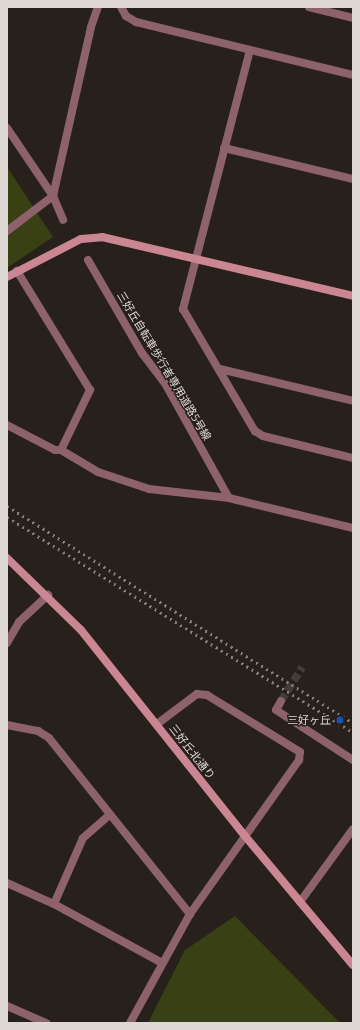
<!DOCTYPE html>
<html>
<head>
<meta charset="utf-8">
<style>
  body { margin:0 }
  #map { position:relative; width:360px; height:1030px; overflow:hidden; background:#28201b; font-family:"Open Sans","Noto Sans JP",sans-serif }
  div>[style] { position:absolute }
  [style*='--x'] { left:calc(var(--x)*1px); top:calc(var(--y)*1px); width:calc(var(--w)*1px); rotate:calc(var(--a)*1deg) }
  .green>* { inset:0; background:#394014 }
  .street-tunnel>* { height:8px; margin-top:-4px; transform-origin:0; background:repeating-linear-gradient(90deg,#433c37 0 8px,transparent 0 12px) }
  .lane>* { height:8px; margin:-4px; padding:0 4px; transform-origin:4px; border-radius:4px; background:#8d626a }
  .street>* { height:8px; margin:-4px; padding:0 4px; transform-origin:4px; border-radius:4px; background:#8d626a }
  .secondary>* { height:8px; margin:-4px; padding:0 4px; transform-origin:4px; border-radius:4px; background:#cb8694 }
  .rail>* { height:3px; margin-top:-1.5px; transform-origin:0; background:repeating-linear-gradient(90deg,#847d79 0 2px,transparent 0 6px) }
  .dots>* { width:11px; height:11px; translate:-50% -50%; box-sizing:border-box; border:2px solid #28201b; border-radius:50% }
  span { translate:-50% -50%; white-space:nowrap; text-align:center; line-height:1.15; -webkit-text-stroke:3px #28201b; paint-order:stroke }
  .street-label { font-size:11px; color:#ded8d5 }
  .poi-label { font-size:11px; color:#ded8d5 }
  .right { translate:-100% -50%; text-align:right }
  .frame { position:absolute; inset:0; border:8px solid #ded8d5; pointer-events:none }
</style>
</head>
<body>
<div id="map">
  <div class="green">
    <i style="clip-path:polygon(7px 167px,53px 237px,7px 268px)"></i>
    <i style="clip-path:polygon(235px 916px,340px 1023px,148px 1023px,185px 950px)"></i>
  </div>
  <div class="street-tunnel">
    <i style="--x:281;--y:701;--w:40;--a:-58"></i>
  </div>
  <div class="lane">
    <i style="--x:281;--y:701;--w:10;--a:119"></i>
    <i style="--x:276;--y:710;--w:92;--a:33"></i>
  </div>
  <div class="street">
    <i style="--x:121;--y:7;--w:10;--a:61"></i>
    <i style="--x:126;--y:16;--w:12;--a:31"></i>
    <i style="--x:136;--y:22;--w:223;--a:13.7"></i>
    <i style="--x:309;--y:7;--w:45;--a:14"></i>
    <i style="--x:250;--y:50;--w:268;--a:104.5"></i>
    <i style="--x:183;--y:309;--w:142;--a:59.5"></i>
    <i style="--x:255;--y:431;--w:9;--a:32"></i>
    <i style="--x:263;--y:436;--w:93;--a:13.7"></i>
    <i style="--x:7;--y:128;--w:82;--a:55.9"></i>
    <i style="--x:53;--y:196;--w:26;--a:67"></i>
    <i style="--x:224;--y:148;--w:133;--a:13.5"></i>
    <i style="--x:7;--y:231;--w:58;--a:-37.3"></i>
    <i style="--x:53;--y:196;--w:173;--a:-77.3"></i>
    <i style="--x:91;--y:27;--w:21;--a:-71"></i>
    <i style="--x:88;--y:260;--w:108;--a:59.9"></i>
    <i style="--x:142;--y:353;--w:40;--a:53"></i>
    <i style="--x:166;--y:385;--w:129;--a:60.9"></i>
    <i style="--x:229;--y:498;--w:128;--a:13.6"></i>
    <i style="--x:220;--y:369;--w:137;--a:13.5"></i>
    <i style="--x:7;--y:425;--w:54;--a:27.5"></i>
    <i style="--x:55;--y:450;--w:6;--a:0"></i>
    <i style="--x:61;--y:450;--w:67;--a:-64.2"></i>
    <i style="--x:90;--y:390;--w:140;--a:-121.5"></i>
    <i style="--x:61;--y:450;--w:43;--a:30.7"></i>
    <i style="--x:98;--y:472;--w:54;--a:18.4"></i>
    <i style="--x:149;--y:489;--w:81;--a:6.4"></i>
    <i style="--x:7;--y:643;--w:24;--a:-60"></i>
    <i style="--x:19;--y:622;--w:40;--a:-43"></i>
    <i style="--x:7;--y:725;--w:32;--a:11"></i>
    <i style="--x:38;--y:731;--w:13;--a:32"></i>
    <i style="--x:49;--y:738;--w:226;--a:51.3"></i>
    <i style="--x:7;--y:883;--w:51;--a:24.1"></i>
    <i style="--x:54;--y:904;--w:123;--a:28.6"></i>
    <i style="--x:300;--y:902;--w:90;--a:-54"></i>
    <i style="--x:54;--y:904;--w:72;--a:-66.3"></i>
    <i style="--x:83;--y:838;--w:35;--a:-41"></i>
    <i style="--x:7;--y:1006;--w:43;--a:23.6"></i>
    <i style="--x:130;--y:1023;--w:124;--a:-61.2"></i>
    <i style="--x:190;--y:914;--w:189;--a:-54.7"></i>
    <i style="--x:299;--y:760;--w:8;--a:-83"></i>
    <i style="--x:300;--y:752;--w:109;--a:-148.5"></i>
    <i style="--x:207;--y:695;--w:10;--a:-174"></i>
    <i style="--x:197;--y:694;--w:50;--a:143.1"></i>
  </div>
  <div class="secondary">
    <i style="--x:7;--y:277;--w:83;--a:-27.2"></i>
    <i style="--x:81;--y:239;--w:21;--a:-5"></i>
    <i style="--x:102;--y:237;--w:258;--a:13.2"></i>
    <i style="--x:7;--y:558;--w:103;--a:44.2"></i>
    <i style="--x:81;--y:630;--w:263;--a:51.5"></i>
    <i style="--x:245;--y:836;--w:168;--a:50.1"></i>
  </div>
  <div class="rail">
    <i style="--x:7;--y:506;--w:408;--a:32.1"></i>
    <i style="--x:7;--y:517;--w:407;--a:31.9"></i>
  </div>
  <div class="dots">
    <i style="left:340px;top:720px;background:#1a4fb4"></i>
  </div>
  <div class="street-label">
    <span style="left:164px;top:366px;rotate:59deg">三好丘自転車歩行者専用道路5号線</span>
    <span style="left:192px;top:752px;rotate:52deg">三好丘北通り</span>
  </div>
  <div class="poi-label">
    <span class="right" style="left:331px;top:720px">三好ヶ丘</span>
  </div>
  <div class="frame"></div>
</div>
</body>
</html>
